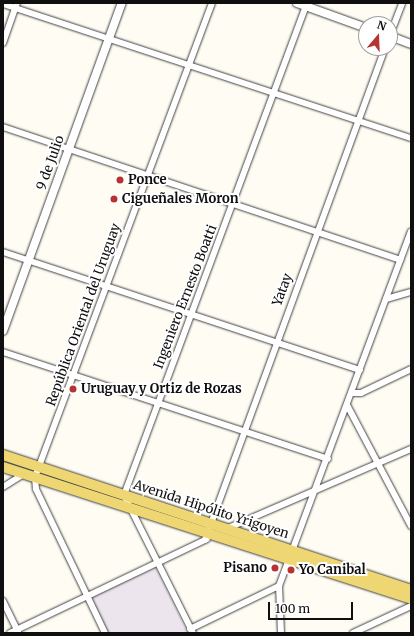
<!DOCTYPE html>
<html>
<head>
<meta charset="utf-8">
<style>
  body { margin:0 }
  #map { position:relative; width:414px; height:636px; overflow:hidden; background:#fefcf3; font-family:Merriweather,serif }
  div>[style] { position:absolute }
  [style*='--x'] { left:calc(var(--x)*1px); top:calc(var(--y)*1px); width:calc(var(--w)*1px); rotate:calc(var(--a)*1deg) }
  .industrial>* { inset:0; background:#ede5ed }
  .roads { filter:drop-shadow(0 0 1px #424242) drop-shadow(0 0 1px #424242) }
  .minor>* { height:6px; margin:-3px; padding:0 3px; transform-origin:3px; border-radius:3px; background:#fff }
  .tertiary>* { height:8px; margin:-4px; padding:0 4px; transform-origin:4px; border-radius:4px; background:#fff }
  .primary>* { height:10px; margin:-5px; padding:0 5px; transform-origin:5px; border-radius:5px; background:#eed773 }
  .dots>* { width:11px; height:11px; translate:-50% -50%; box-sizing:border-box; border:2px solid #fff; border-radius:50% }
  span { translate:-50% -50%; white-space:nowrap; text-align:center; line-height:1.15; -webkit-text-stroke:4px #fff; paint-order:stroke }
  .street-label { font-size:13px; color:#0f0f0f }
  .poi-label { font-size:13px; color:#0f0f0f; font-weight:700 }
  .left { translate:0 -50%; text-align:left }
  .right { translate:-100% -50%; text-align:right }
  .frame { position:absolute; inset:0; border:4px solid #0f0f0f; pointer-events:none }
  .north { position:absolute; left:358px; top:16px; width:40px; height:40px; box-sizing:border-box; background:#fff; border:1px solid #9f9f9f; border-radius:50%; rotate:19deg; font-size:11px; font-weight:700; line-height:16px; text-align:center; color:#0f0f0f }
  .north::after { content:''; display:block; margin:auto; width:14px; height:18px; background:#b63331; clip-path:polygon(50% 0,100% 100%,50% 72%,0 100%) }
  .scale { position:absolute; left:268px; top:602px; width:85px; height:18px; box-sizing:border-box; border:2px solid #0f0f0f; border-top:0; padding-left:5px; font-size:12px; line-height:14px; white-space:nowrap; color:#0f0f0f; -webkit-text-stroke:3px #fff; paint-order:stroke }
</style>
</head>
<body>
<div id="map">
  <div class="industrial">
    <i style="clip-path:polygon(156px 567px,188px 633px,108px 633px,91px 597px)"></i>
  </div>
  <div class="roads">
    <div class="minor">
      <i style="--x:3;--y:4;--w:429;--a:18.2"></i>
      <i style="--x:390;--y:35;--w:34;--a:-69"></i>
      <i style="--x:3;--y:43;--w:42;--a:-70.7"></i>
      <i style="--x:3;--y:127;--w:419;--a:18.5"></i>
      <i style="--x:3;--y:252;--w:376;--a:18.3"></i>
      <i style="--x:386;--y:299;--w:26;--a:-16"></i>
      <i style="--x:3;--y:352;--w:342;--a:18.2"></i>
      <i style="--x:352;--y:393;--w:9;--a:0"></i>
      <i style="--x:361;--y:393;--w:55;--a:-25.6"></i>
      <i style="--x:347;--y:405;--w:137;--a:62.1"></i>
      <i style="--x:3;--y:487;--w:25;--a:-32"></i>
      <i style="--x:226;--y:529;--w:202;--a:-23.4"></i>
      <i style="--x:205;--y:540;--w:524;--a:-69.9"></i>
      <i style="--x:3;--y:601;--w:34;--a:64"></i>
      <i style="--x:190;--y:629;--w:99;--a:-25.8"></i>
      <i style="--x:10;--y:633;--w:218;--a:-25.5"></i>
      <i style="--x:105;--y:633;--w:160;--a:-115.6"></i>
      <i style="--x:36;--y:489;--w:12;--a:-95"></i>
      <i style="--x:35;--y:477;--w:506;--a:-69.52"></i>
      <i style="--x:193;--y:633;--w:154;--a:-116.6"></i>
      <i style="--x:124;--y:495;--w:525;--a:-69.6"></i>
      <i style="--x:281;--y:633;--w:47;--a:-92.4"></i>
      <i style="--x:279;--y:586;--w:378;--a:-69.6"></i>
      <i style="--x:353;--y:633;--w:64;--a:-25"></i>
    </div>
    <div class="tertiary">
      <i style="--x:297;--y:3;--w:73;--a:19.9"></i>
      <i style="--x:390;--y:36;--w:22;--a:21"></i>
      <i style="--x:3;--y:331;--w:349;--a:-70.1"></i>
    </div>
    <div class="primary">
      <i style="--x:3;--y:455;--w:430;--a:18.3"></i>
      <i style="--x:3;--y:467;--w:429;--a:17.9"></i>
    </div>
  </div>
  <div class="dots">
    <i style="left:120px;top:180px;background:#b63331"></i>
    <i style="left:114px;top:199px;background:#b63331"></i>
    <i style="left:73px;top:389px;background:#b63331"></i>
    <i style="left:275px;top:568px;background:#b63331"></i>
    <i style="left:291px;top:570px;background:#b63331"></i>
  </div>
  <div class="street-label">
    <span style="left:51px;top:163px;rotate:-70deg">9 de Julio</span>
    <span style="left:283px;top:290px;rotate:-70deg">Yatay</span>
    <span style="left:186px;top:297px;rotate:-69deg">Ingeniero Ernesto Boatti</span>
    <span style="left:84px;top:315px;rotate:-70deg">República Oriental del Uruguay</span>
    <span style="left:211px;top:510px;rotate:18deg">Avenida Hipólito Yrigoyen</span>
  </div>
  <div class="poi-label">
    <span class="left" style="left:128px;top:180px">Ponce</span>
    <span class="left" style="left:122px;top:199px">Cigueñales Moron</span>
    <span class="left" style="left:81px;top:389px">Uruguay y Ortiz de Rozas</span>
    <span class="right" style="left:267px;top:568px">Pisano</span>
    <span class="left" style="left:299px;top:570px">Yo Canibal</span>
  </div>
  <div class="frame"></div>
  <div class="north">N</div>
  <div class="scale">100 m</div>
</div>
</body>
</html>
